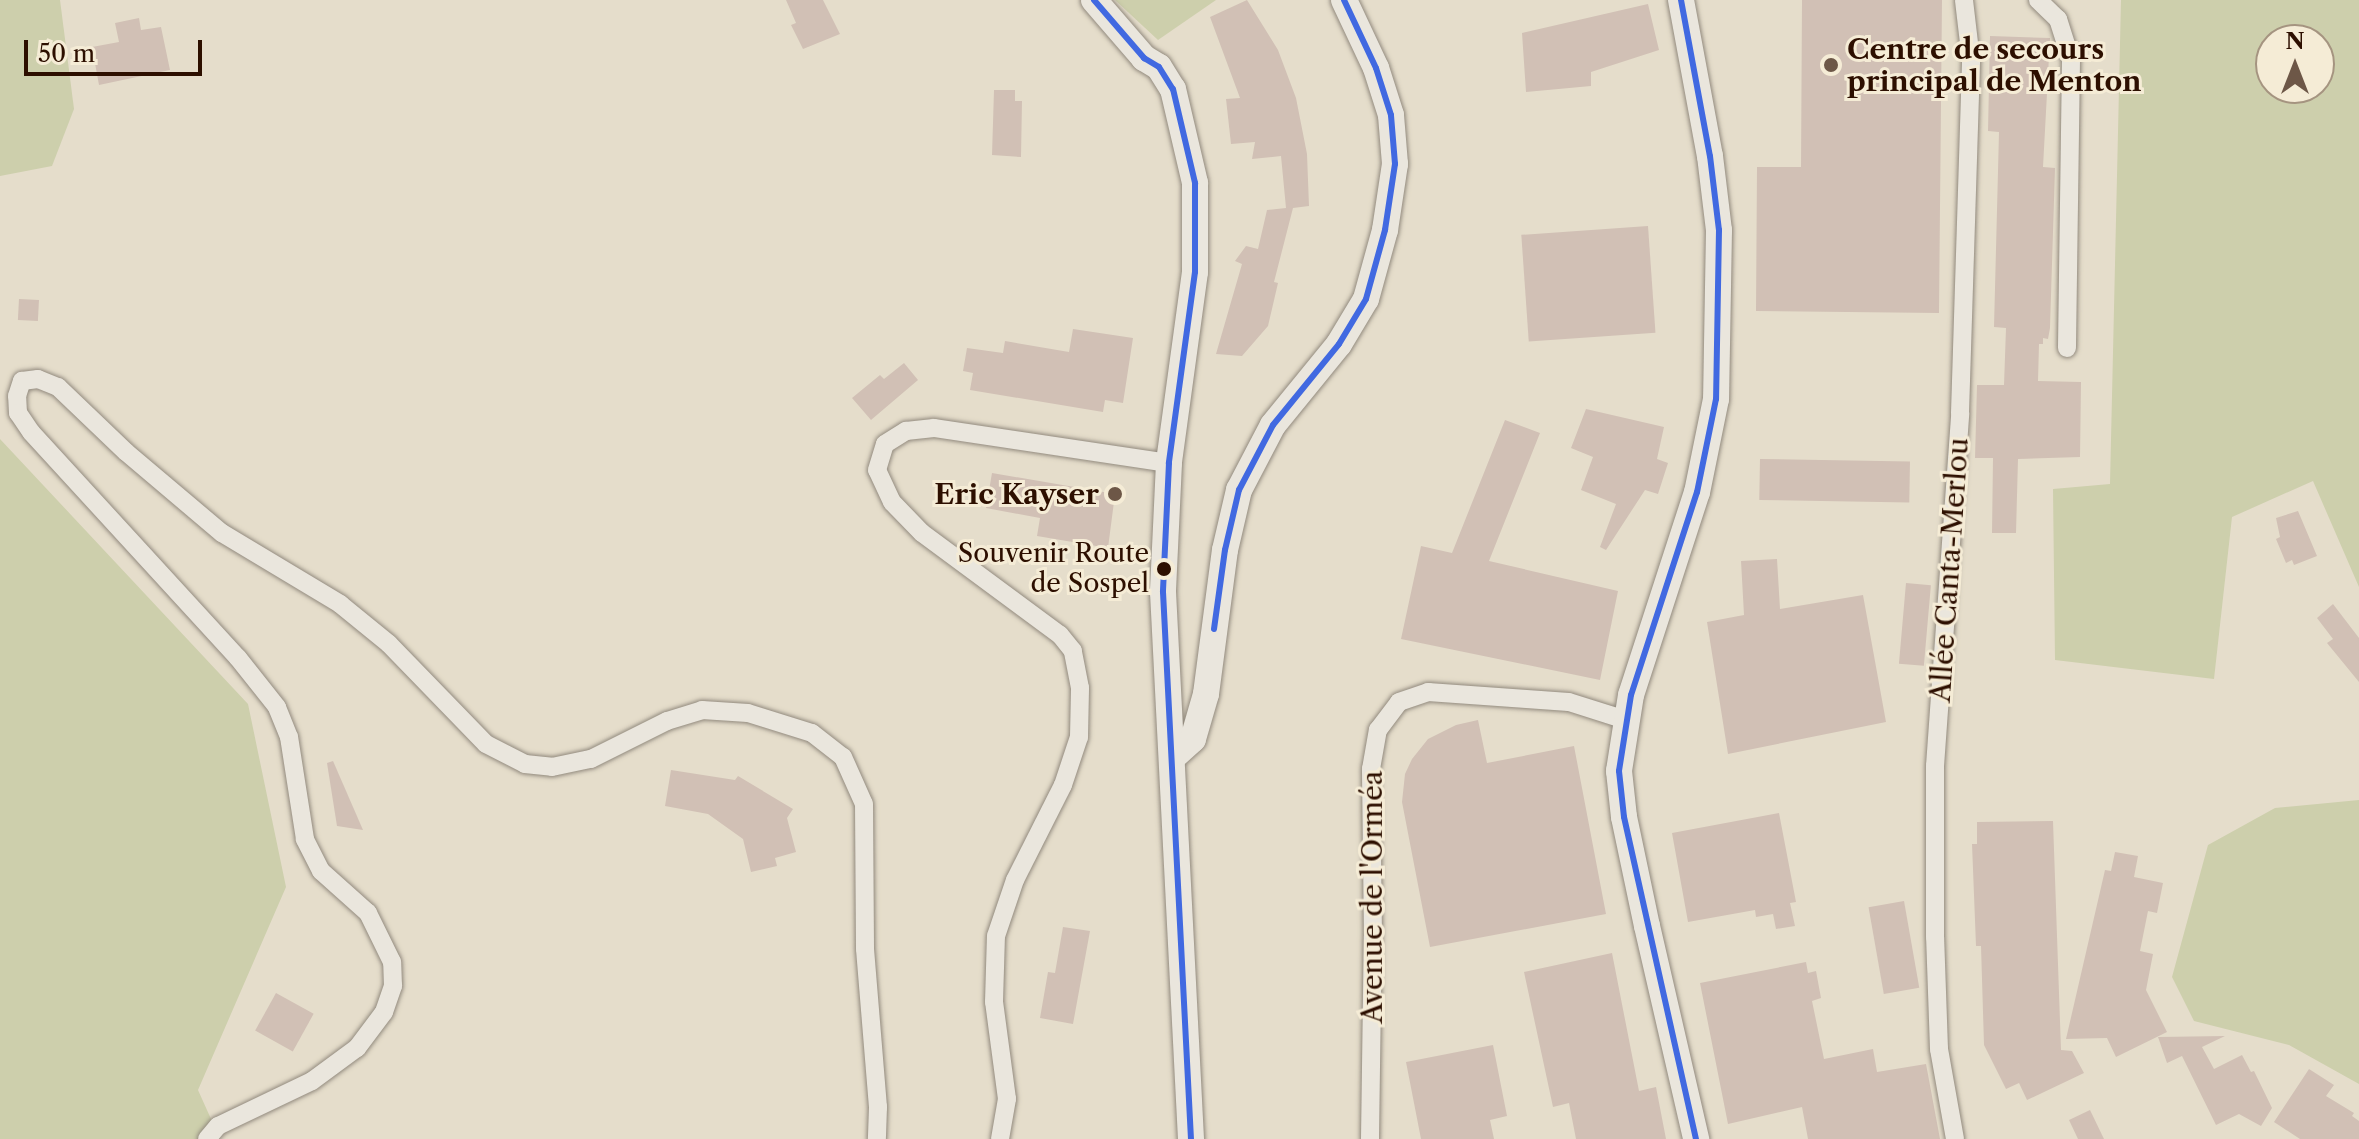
<!DOCTYPE html>
<html>
<head>
<meta charset="utf-8">
<style>
  body { margin:0 }
  #map { position:relative; width:2359px; height:1139px; overflow:hidden; background:#e5ddcb; font-family:"Libre Caslon Text",serif }
  div>[style] { position:absolute }
  [style*='--x'] { left:calc(var(--x)*1px); top:calc(var(--y)*1px); width:calc(var(--w)*1px); rotate:calc(var(--a)*1deg) }
  .green>* { inset:0; background:#cdcfac }
  .building>* { inset:0; background:#d1c0b5; transform-origin:0 0 }
  .roads { filter:drop-shadow(0 0 2px #928a7e) drop-shadow(0 0 2px #928a7e) }
  .street>* { height:18px; margin:-9px; padding:0 9px; transform-origin:9px; border-radius:9px; background:#eae6dd }
  .secondary>* { height:26px; margin:-13px; padding:0 13px; transform-origin:13px; border-radius:13px; background:#eae6dd }
  .bus-1>* { height:6px; margin:-3px; padding:0 3px; transform-origin:3px; border-radius:3px; background:#4169e1 }
  .dots>* { width:22px; height:22px; translate:-50% -50%; box-sizing:border-box; border:4px solid #f5ecd6; border-radius:50% }
  span { translate:-50% -50%; white-space:nowrap; text-align:center; line-height:1.15; -webkit-text-stroke:6px #f5ecd6; paint-order:stroke }
  .bus-label { font-size:26px; color:#2d0f00 }
  .right { translate:-100% -50%; text-align:right }
  .poi-label { font-size:28px; color:#2d0f00; font-weight:700 }
  .left { translate:0 -50%; text-align:left }
  .street-label { font-size:28px; color:#2d0f00 }
  .north { position:absolute; left:2255px; top:24px; width:80px; height:80px; box-sizing:border-box; background:#f5ecd6; border:2px solid #a59480; border-radius:50%; rotate:0deg; font-size:22px; font-weight:700; line-height:32px; text-align:center; color:#2d0f00 }
  .north::after { content:''; display:block; margin:auto; width:28px; height:36px; background:#6d5747; clip-path:polygon(50% 0,100% 100%,50% 72%,0 100%) }
  .scale { position:absolute; left:24px; top:40px; width:178px; height:36px; box-sizing:border-box; border:4px solid #2d0f00; border-top:0; padding-left:10px; font-size:24px; line-height:28px; white-space:nowrap; color:#2d0f00; -webkit-text-stroke:6px #f5ecd6; paint-order:stroke }
</style>
</head>
<body>
<div id="map">
  <div class="green">
    <i style="clip-path:polygon(0 0,60px 0,74px 109px,52px 166px,0 176px)"></i>
    <i style="clip-path:polygon(1115px 0,1216px 0,1158px 40px)"></i>
    <i style="clip-path:polygon(evenodd,2121px 0,2359px 0,2359px 587px,2313px 481px,2232px 517px,2214px 679px,2055px 660px,2053px 489px,2110px 484px,2121px 0,2271px 40px,2319px 40px,2319px 88px,2271px 88px,2271px 40px)"></i>
    <i style="clip-path:polygon(0 439px,248px 704px,286px 887px,198px 1090px,220px 1139px,0 1139px)"></i>
    <i style="clip-path:polygon(2359px 800px,2359px 1084px,2289px 1045px,2194px 1021px,2172px 977px,2208px 845px,2275px 808px)"></i>
  </div>
  <div class="building">
    <i style="clip-path:polygon(786px 0,823px 0,840px 34px,803px 49px,791px 25px,796px 23px)"></i>
    <i style="clip-path:polygon(1247px 0,1278px 50px,1296px 98px,1307px 154px,1309px 206px,1293px 208px,1274px 282px,1278px 283px,1268px 326px,1242px 356px,1216px 354px,1242px 264px,1235px 261px,1246px 246px,1258px 249px,1267px 210px,1286px 208px,1281px 156px,1252px 159px,1255px 142px,1231px 144px,1226px 99px,1240px 98px,1210px 17px)"></i>
    <i style="clip-path:polygon(1802px 0,1942px 0,1939px 313px,1756px 311px,1757px 167px,1801px 167px)"></i>
    <i style="clip-path:polygon(1648px 4px,1659px 50px,1591px 72px,1591px 86px,1526px 92px,1522px 33px)"></i>
    <i style="clip-path:polygon(139px 18px,141px 30px,161px 27px,170px 70px,99px 85px,92px 47px,119px 42px,115px 23px)"></i>
    <i style="clip-path:polygon(1990px 36px,2050px 38px,2043px 167px,2055px 168px,2050px 328px,2048px 339px,2043px 338px,2043px 344px,2039px 344px,2038px 381px,2081px 382px,2080px 457px,2018px 459px,2016px 533px,1992px 533px,1993px 458px,1975px 458px,1977px 385px,2004px 385px,2006px 328px,1994px 327px,1999px 132px,1988px 131px)"></i>
    <i style="clip-path:polygon(994px 90px,1015px 90px,1015px 101px,1022px 101px,1021px 157px,992px 155px)"></i>
    <i style="left:1648px;top:226px;width:107px;height:127px;rotate:86deg"></i>
    <i style="left:19px;top:299px;width:20px;height:21px;rotate:3deg"></i>
    <i style="clip-path:polygon(1073px 329px,1133px 338px,1123px 403px,1105px 400px,1103px 412px,970px 390px,973px 373px,963px 371px,967px 348px,1003px 353px,1005px 341px,1069px 352px)"></i>
    <i style="clip-path:polygon(904px 363px,918px 380px,871px 420px,852px 398px,880px 375px,884px 379px)"></i>
    <i style="clip-path:polygon(1586px 409px,1664px 427px,1657px 459px,1668px 463px,1658px 494px,1645px 490px,1606px 550px,1600px 547px,1616px 504px,1581px 490px,1593px 457px,1571px 448px)"></i>
    <i style="clip-path:polygon(1505px 420px,1540px 433px,1489px 561px,1618px 591px,1600px 680px,1401px 639px,1421px 546px,1452px 553px)"></i>
    <i style="left:1760px;top:459px;width:150px;height:41px;rotate:1deg"></i>
    <i style="clip-path:polygon(992px 473px,1115px 494px,1108px 548px,1037px 536px,1040px 518px,986px 508px)"></i>
    <i style="clip-path:polygon(2298px 511px,2317px 556px,2294px 565px,2292px 560px,2286px 563px,2276px 539px,2280px 537px,2276px 518px)"></i>
    <i style="clip-path:polygon(1777px 559px,1780px 609px,1863px 595px,1886px 722px,1728px 754px,1707px 622px,1744px 615px,1741px 561px)"></i>
    <i style="left:1906px;top:583px;width:25px;height:81px;rotate:5deg"></i>
    <i style="clip-path:polygon(2333px 604px,2359px 638px,2359px 682px,2327px 643px,2333px 639px,2317px 618px)"></i>
    <i style="clip-path:polygon(1478px 720px,1487px 763px,1574px 746px,1606px 914px,1430px 947px,1402px 802px,1405px 774px,1412px 759px,1428px 739px,1456px 725px)"></i>
    <i style="clip-path:polygon(333px 761px,363px 830px,337px 826px,327px 763px)"></i>
    <i style="clip-path:polygon(671px 770px,735px 780px,738px 776px,793px 809px,787px 818px,796px 852px,775px 858px,777px 866px,751px 872px,743px 839px,708px 814px,665px 806px)"></i>
    <i style="clip-path:polygon(1779px 813px,1796px 902px,1790px 903px,1795px 926px,1776px 929px,1773px 914px,1756px 917px,1755px 910px,1688px 922px,1672px 833px)"></i>
    <i style="clip-path:polygon(2053px 821px,2061px 1050px,2072px 1051px,2084px 1073px,2027px 1100px,2019px 1083px,2006px 1089px,1984px 1045px,1981px 946px,1976px 946px,1972px 844px,1977px 844px,1977px 822px)"></i>
    <i style="clip-path:polygon(2115px 852px,2138px 856px,2134px 877px,2163px 883px,2157px 913px,2148px 911px,2140px 951px,2153px 954px,2146px 990px,2167px 1032px,2116px 1057px,2107px 1038px,2066px 1039px,2105px 870px,2111px 871px)"></i>
    <i style="left:1904px;top:901px;width:88px;height:36px;rotate:80deg"></i>
    <i style="clip-path:polygon(1063px 927px,1090px 931px,1073px 1024px,1040px 1018px,1048px 972px,1055px 973px)"></i>
    <i style="clip-path:polygon(1612px 953px,1639px 1091px,1656px 1087px,1666px 1139px,1576px 1139px,1569px 1103px,1553px 1107px,1524px 972px)"></i>
    <i style="clip-path:polygon(1806px 962px,1808px 973px,1816px 971px,1821px 998px,1812px 1001px,1824px 1059px,1873px 1049px,1877px 1072px,1926px 1064px,1940px 1139px,1808px 1139px,1802px 1107px,1728px 1124px,1700px 983px)"></i>
    <i style="left:276px;top:993px;width:43px;height:43px;rotate:29deg"></i>
    <i style="clip-path:polygon(2225px 1036px,2202px 1047px,2214px 1069px,2242px 1055px,2251px 1072px,2254px 1071px,2272px 1108px,2261px 1126px,2239px 1114px,2216px 1125px,2182px 1056px,2167px 1063px,2158px 1037px)"></i>
    <i style="clip-path:polygon(1493px 1045px,1507px 1116px,1490px 1120px,1494px 1139px,1421px 1139px,1406px 1062px)"></i>
    <i style="clip-path:polygon(2309px 1069px,2334px 1085px,2326px 1096px,2354px 1113px,2352px 1116px,2359px 1121px,2359px 1139px,2300px 1139px,2274px 1122px)"></i>
    <i style="clip-path:polygon(2090px 1110px,2104px 1139px,2078px 1139px,2069px 1120px)"></i>
  </div>
  <div class="roads">
    <div class="street">
      <i style="--x:2038;--y:0;--w:28;--a:44"></i>
      <i style="--x:2058;--y:19;--w:43;--a:72.4"></i>
      <i style="--x:2071;--y:60;--w:288;--a:90.8"></i>
      <i style="--x:207;--y:1139;--w:17;--a:-50"></i>
      <i style="--x:218;--y:1126;--w:104;--a:-25.6"></i>
      <i style="--x:312;--y:1081;--w:56;--a:-36.3"></i>
      <i style="--x:357;--y:1048;--w:45;--a:-53.1"></i>
      <i style="--x:384;--y:1012;--w:28;--a:-71"></i>
      <i style="--x:393;--y:986;--w:24;--a:-92"></i>
      <i style="--x:392;--y:962;--w:55;--a:-116.1"></i>
      <i style="--x:368;--y:913;--w:63;--a:-138.2"></i>
      <i style="--x:321;--y:871;--w:36;--a:-117"></i>
      <i style="--x:305;--y:839;--w:103;--a:-98.9"></i>
      <i style="--x:289;--y:737;--w:32;--a:-112"></i>
      <i style="--x:277;--y:707;--w:63;--a:-128.5"></i>
      <i style="--x:238;--y:658;--w:306;--a:-132.5"></i>
      <i style="--x:31;--y:432;--w:23;--a:-124"></i>
      <i style="--x:18;--y:413;--w:17;--a:-93"></i>
      <i style="--x:17;--y:396;--w:16;--a:-72"></i>
      <i style="--x:22;--y:381;--w:16;--a:-7"></i>
      <i style="--x:38;--y:379;--w:22;--a:22"></i>
      <i style="--x:58;--y:387;--w:94;--a:43.7"></i>
      <i style="--x:126;--y:452;--w:126;--a:40.2"></i>
      <i style="--x:222;--y:533;--w:138;--a:31"></i>
      <i style="--x:340;--y:604;--w:63;--a:39.2"></i>
      <i style="--x:389;--y:644;--w:139;--a:45.9"></i>
      <i style="--x:486;--y:744;--w:44;--a:27.1"></i>
      <i style="--x:525;--y:764;--w:27;--a:6"></i>
      <i style="--x:552;--y:767;--w:40;--a:-12"></i>
      <i style="--x:591;--y:759;--w:85;--a:-26.6"></i>
      <i style="--x:667;--y:721;--w:37;--a:-17"></i>
      <i style="--x:702;--y:710;--w:46;--a:3.7"></i>
      <i style="--x:748;--y:713;--w:67;--a:17.4"></i>
      <i style="--x:812;--y:733;--w:39;--a:38"></i>
      <i style="--x:843;--y:757;--w:51;--a:65.9"></i>
      <i style="--x:864;--y:804;--w:145;--a:89.6"></i>
      <i style="--x:865;--y:949;--w:159;--a:85.3"></i>
      <i style="--x:878;--y:1107;--w:32;--a:92"></i>
      <i style="--x:1000;--y:1139;--w:41;--a:-80.1"></i>
      <i style="--x:1007;--y:1099;--w:98;--a:-97.6"></i>
      <i style="--x:994;--y:1002;--w:66;--a:-88.3"></i>
      <i style="--x:996;--y:936;--w:59;--a:-71.3"></i>
      <i style="--x:1015;--y:880;--w:106;--a:-63.2"></i>
      <i style="--x:1063;--y:785;--w:51;--a:-71.6"></i>
      <i style="--x:1079;--y:737;--w:49;--a:-88.8"></i>
      <i style="--x:1080;--y:688;--w:38;--a:-101"></i>
      <i style="--x:1073;--y:651;--w:21;--a:-129"></i>
      <i style="--x:1060;--y:635;--w:172;--a:-143.5"></i>
      <i style="--x:922;--y:533;--w:43;--a:-134.1"></i>
      <i style="--x:892;--y:502;--w:35;--a:-115"></i>
      <i style="--x:877;--y:470;--w:27;--a:-73"></i>
      <i style="--x:885;--y:444;--w:25;--a:-32"></i>
      <i style="--x:906;--y:431;--w:28;--a:-6"></i>
      <i style="--x:934;--y:428;--w:238;--a:8.5"></i>
      <i style="--x:1370;--y:1139;--w:203;--a:-89.2"></i>
      <i style="--x:1373;--y:936;--w:167;--a:-90.7"></i>
      <i style="--x:1371;--y:769;--w:40;--a:-80"></i>
      <i style="--x:1378;--y:730;--w:35;--a:-53"></i>
      <i style="--x:1399;--y:702;--w:31;--a:-19"></i>
      <i style="--x:1428;--y:692;--w:141;--a:4.1"></i>
      <i style="--x:1569;--y:702;--w:60;--a:17.5"></i>
      <i style="--x:1955;--y:1139;--w:91;--a:-100.1"></i>
      <i style="--x:1939;--y:1049;--w:112;--a:-92"></i>
      <i style="--x:1935;--y:937;--w:171;--a:-90"></i>
      <i style="--x:1935;--y:766;--w:354;--a:-85.9"></i>
      <i style="--x:1960;--y:413;--w:353;--a:-88.2"></i>
      <i style="--x:1971;--y:60;--w:60;--a:-96.7"></i>
    </div>
    <div class="secondary">
      <i style="--x:1094;--y:0;--w:77;--a:49.2"></i>
      <i style="--x:1144;--y:58;--w:17;--a:31"></i>
      <i style="--x:1159;--y:67;--w:26;--a:58"></i>
      <i style="--x:1173;--y:89;--w:97;--a:76.8"></i>
      <i style="--x:1195;--y:183;--w:89;--a:90"></i>
      <i style="--x:1195;--y:272;--w:193;--a:97.8"></i>
      <i style="--x:1169;--y:463;--w:129;--a:92.7"></i>
      <i style="--x:1163;--y:592;--w:548;--a:87.07"></i>
      <i style="--x:1681;--y:0;--w:159;--a:79.5"></i>
      <i style="--x:1710;--y:156;--w:75;--a:83.1"></i>
      <i style="--x:1719;--y:230;--w:169;--a:91"></i>
      <i style="--x:1716;--y:399;--w:95;--a:101.5"></i>
      <i style="--x:1697;--y:492;--w:213;--a:108"></i>
      <i style="--x:1631;--y:695;--w:77;--a:99"></i>
      <i style="--x:1619;--y:771;--w:46;--a:83.8"></i>
      <i style="--x:1624;--y:817;--w:111;--a:78.1"></i>
      <i style="--x:1647;--y:926;--w:219;--a:77"></i>
      <i style="--x:1172;--y:758;--w:28;--a:-42"></i>
      <i style="--x:1193;--y:739;--w:47;--a:-73.9"></i>
      <i style="--x:1206;--y:694;--w:145;--a:-82.5"></i>
      <i style="--x:1225;--y:550;--w:62;--a:-76.9"></i>
      <i style="--x:1239;--y:490;--w:73;--a:-62.4"></i>
      <i style="--x:1273;--y:425;--w:104;--a:-50.8"></i>
      <i style="--x:1339;--y:344;--w:52;--a:-59"></i>
      <i style="--x:1366;--y:299;--w:72;--a:-74.6"></i>
      <i style="--x:1385;--y:230;--w:67;--a:-81.4"></i>
      <i style="--x:1395;--y:164;--w:49;--a:-94.7"></i>
      <i style="--x:1391;--y:115;--w:49;--a:-107.7"></i>
      <i style="--x:1376;--y:68;--w:75;--a:-115.2"></i>
    </div>
  </div>
  <div class="bus-1">
    <i style="--x:1094;--y:0;--w:77;--a:49.2"></i>
    <i style="--x:1144;--y:58;--w:17;--a:31"></i>
    <i style="--x:1159;--y:67;--w:26;--a:58"></i>
    <i style="--x:1173;--y:89;--w:97;--a:76.8"></i>
    <i style="--x:1195;--y:183;--w:89;--a:90"></i>
    <i style="--x:1195;--y:272;--w:193;--a:97.8"></i>
    <i style="--x:1169;--y:463;--w:129;--a:92.7"></i>
    <i style="--x:1163;--y:592;--w:548;--a:87.07"></i>
    <i style="--x:1681;--y:0;--w:159;--a:79.5"></i>
    <i style="--x:1710;--y:156;--w:75;--a:83.1"></i>
    <i style="--x:1719;--y:230;--w:169;--a:91"></i>
    <i style="--x:1716;--y:399;--w:95;--a:101.5"></i>
    <i style="--x:1697;--y:492;--w:213;--a:108"></i>
    <i style="--x:1631;--y:695;--w:77;--a:99"></i>
    <i style="--x:1619;--y:771;--w:46;--a:83.8"></i>
    <i style="--x:1624;--y:817;--w:330;--a:77.4"></i>
    <i style="--x:1214;--y:629;--w:80;--a:-82.1"></i>
    <i style="--x:1225;--y:550;--w:62;--a:-76.9"></i>
    <i style="--x:1239;--y:490;--w:73;--a:-62.4"></i>
    <i style="--x:1273;--y:425;--w:104;--a:-50.8"></i>
    <i style="--x:1339;--y:344;--w:52;--a:-59"></i>
    <i style="--x:1366;--y:299;--w:72;--a:-74.6"></i>
    <i style="--x:1385;--y:230;--w:67;--a:-81.4"></i>
    <i style="--x:1395;--y:164;--w:49;--a:-94.7"></i>
    <i style="--x:1391;--y:115;--w:49;--a:-107.7"></i>
    <i style="--x:1376;--y:68;--w:75;--a:-115.2"></i>
  </div>
  <div class="dots">
    <i style="left:1831px;top:65px;background:#6d5747"></i>
    <i style="left:1115px;top:494px;background:#6d5747"></i>
    <i style="left:1164px;top:569px;background:#2d0f00"></i>
  </div>
  <div class="bus-label">
    <span class="right" style="left:1149px;top:569px">Souvenir Route<br>de Sospel</span>
  </div>
  <div class="poi-label">
    <span class="left" style="left:1847px;top:65px">Centre de secours<br>principal de Menton</span>
    <span class="right" style="left:1099px;top:494px">Eric Kayser</span>
  </div>
  <div class="street-label">
    <span style="left:1949px;top:570px;rotate:-86deg">Allée Canta-Merlou</span>
    <span style="left:1372px;top:897px;rotate:-90deg">Avenue de l'Orméa</span>
  </div>
  <div class="north">N</div>
  <div class="scale">50 m</div>
</div>
</body>
</html>
